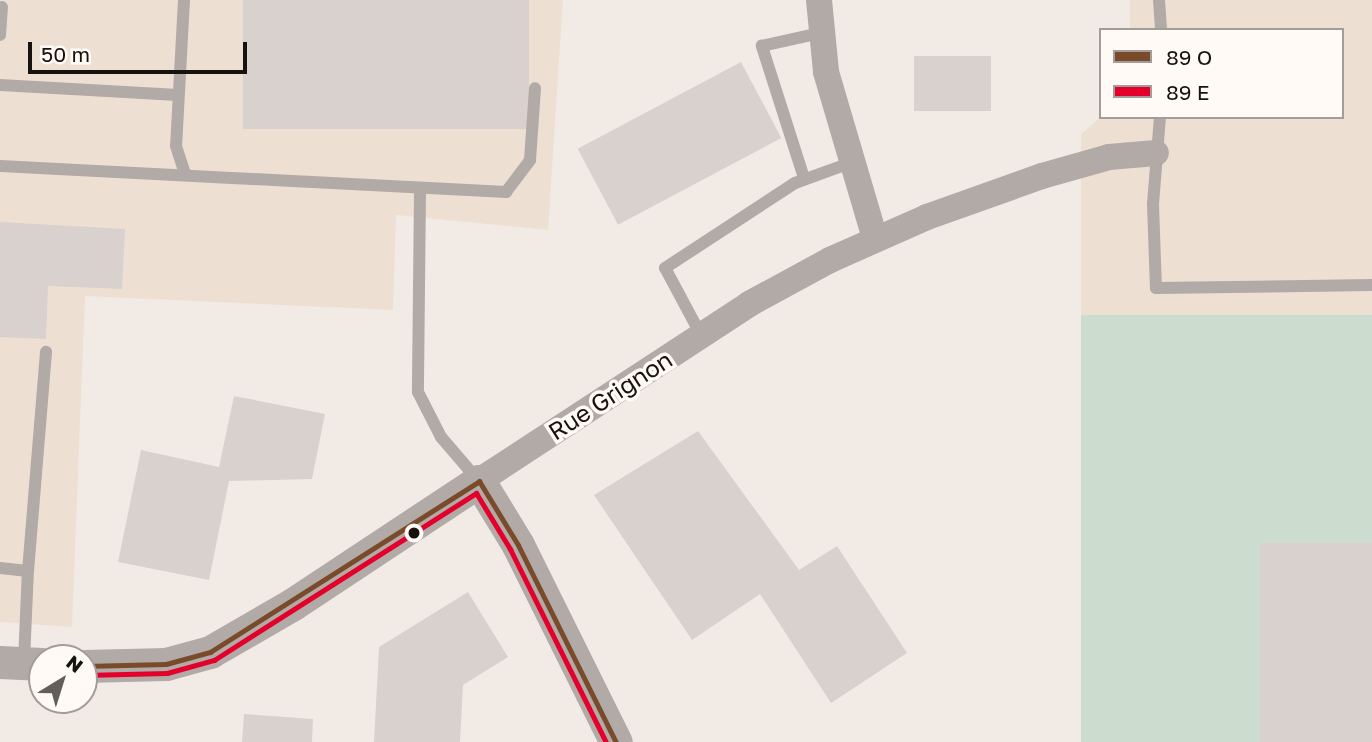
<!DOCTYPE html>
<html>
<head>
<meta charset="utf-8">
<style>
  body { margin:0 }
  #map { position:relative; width:1372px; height:742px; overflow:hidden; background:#f2ebe5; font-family:"Golos Text",sans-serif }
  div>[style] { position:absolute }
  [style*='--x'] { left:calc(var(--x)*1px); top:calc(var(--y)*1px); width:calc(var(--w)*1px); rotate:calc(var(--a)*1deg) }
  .built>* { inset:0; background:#ede0d3 }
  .green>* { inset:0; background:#ccdcce; transform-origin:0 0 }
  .building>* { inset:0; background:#d8d1ce; transform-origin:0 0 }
  .service>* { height:12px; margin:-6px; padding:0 6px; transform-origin:6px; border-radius:6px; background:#b1aaa7 }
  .minor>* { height:26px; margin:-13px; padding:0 13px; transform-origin:13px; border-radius:13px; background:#b1aaa7 }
  .tertiary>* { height:33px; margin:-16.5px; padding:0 16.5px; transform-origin:16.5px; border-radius:16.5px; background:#b1aaa7 }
  .bus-1>* { height:5px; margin:-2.5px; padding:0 2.5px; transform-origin:2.5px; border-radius:2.5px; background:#7a4b2a }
  .bus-2>* { height:5px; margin:-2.5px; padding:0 2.5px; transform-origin:2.5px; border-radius:2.5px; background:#e4002b }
  .dots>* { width:19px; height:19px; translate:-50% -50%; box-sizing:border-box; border:4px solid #fffaf5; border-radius:50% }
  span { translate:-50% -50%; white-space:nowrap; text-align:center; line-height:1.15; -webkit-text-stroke:7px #fffaf5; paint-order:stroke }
  .street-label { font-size:24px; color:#17120e }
  .legend { position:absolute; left:1099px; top:28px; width:245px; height:91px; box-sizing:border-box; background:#fffaf5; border:2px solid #a29d99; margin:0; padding:9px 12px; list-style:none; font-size:21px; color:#17120e }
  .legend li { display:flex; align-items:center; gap:14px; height:35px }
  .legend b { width:35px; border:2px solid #a29d99 }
  .north { position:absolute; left:28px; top:644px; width:70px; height:70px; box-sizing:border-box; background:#fffaf5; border:2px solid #a29d99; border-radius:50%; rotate:38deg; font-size:19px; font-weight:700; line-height:28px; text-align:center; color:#17120e }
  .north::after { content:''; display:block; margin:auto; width:24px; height:32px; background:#645e59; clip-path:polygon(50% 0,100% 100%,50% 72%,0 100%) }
  .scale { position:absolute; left:28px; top:42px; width:219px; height:32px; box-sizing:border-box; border:4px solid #17120e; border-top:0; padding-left:9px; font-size:21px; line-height:24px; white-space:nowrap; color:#17120e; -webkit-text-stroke:5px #fffaf5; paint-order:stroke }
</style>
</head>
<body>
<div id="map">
  <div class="built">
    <i style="clip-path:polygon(0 0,563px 0,548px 230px,396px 215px,393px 310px,85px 296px,72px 627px,0 622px)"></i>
    <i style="clip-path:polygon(1130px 0,1372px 0,1372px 315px,1081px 318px,1081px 134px,1101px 117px,1342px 117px,1342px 30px,1130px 30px)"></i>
  </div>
  <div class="green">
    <i style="left:1372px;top:315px;width:427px;height:291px;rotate:90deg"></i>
  </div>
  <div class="building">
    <i style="left:243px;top:0;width:286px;height:129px"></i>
    <i style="left:914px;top:56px;width:77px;height:55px"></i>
    <i style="left:741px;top:62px;width:86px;height:185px;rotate:62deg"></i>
    <i style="clip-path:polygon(0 222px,125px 229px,122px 289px,48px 286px,46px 339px,0 337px)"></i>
    <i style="clip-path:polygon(234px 396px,325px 414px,312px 479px,229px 481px,209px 580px,118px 562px,141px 450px,219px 467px)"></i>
    <i style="clip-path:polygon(698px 431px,799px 570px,837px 546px,907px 653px,831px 703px,760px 594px,692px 640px,594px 495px)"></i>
    <i style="left:1372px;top:543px;width:199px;height:112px;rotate:90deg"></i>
    <i style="clip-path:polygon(468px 592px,508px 657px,463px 685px,460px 742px,374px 742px,379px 647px)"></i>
    <i style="clip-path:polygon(244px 714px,313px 719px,312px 742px,242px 742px)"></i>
  </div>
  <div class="service">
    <i style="--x:184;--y:0;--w:146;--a:93.1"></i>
    <i style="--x:176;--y:146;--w:29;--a:72"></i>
    <i style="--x:1159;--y:0;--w:30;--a:86"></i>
    <i style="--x:0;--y:35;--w:28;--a:-86"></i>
    <i style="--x:0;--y:85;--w:178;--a:3.2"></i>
    <i style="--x:1160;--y:117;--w:87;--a:94.6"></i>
    <i style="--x:1153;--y:204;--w:84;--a:88"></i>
    <i style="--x:1156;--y:288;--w:216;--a:-0.8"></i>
    <i style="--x:0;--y:166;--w:507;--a:2.94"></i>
    <i style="--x:506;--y:192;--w:40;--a:-53"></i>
    <i style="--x:530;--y:160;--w:72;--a:-86"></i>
    <i style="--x:804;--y:178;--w:139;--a:-107.7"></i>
    <i style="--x:762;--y:46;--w:59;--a:-12.6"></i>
    <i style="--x:420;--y:191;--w:201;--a:90.6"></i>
    <i style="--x:418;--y:392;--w:51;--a:62.9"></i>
    <i style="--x:441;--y:437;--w:55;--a:49.4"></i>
    <i style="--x:701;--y:335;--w:76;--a:-118.2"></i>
    <i style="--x:665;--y:268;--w:155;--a:-33.2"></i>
    <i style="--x:795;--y:183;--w:59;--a:-20"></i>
    <i style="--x:0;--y:568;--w:28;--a:6"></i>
    <i style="--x:28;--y:571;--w:220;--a:-85.3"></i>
    <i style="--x:24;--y:661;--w:90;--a:-87.5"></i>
  </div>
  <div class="minor">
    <i style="--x:819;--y:0;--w:72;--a:84.4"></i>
    <i style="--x:826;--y:72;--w:174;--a:73.6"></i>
    <i style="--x:479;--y:481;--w:323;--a:-33.2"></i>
    <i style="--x:749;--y:304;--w:92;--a:-28.5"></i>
    <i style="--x:830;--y:260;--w:106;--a:-23.9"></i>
    <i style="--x:927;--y:217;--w:122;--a:-19.6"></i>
    <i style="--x:1042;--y:176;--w:70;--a:-15.8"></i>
    <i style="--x:1109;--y:157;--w:47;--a:-4.9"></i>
  </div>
  <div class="tertiary">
    <i style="--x:0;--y:662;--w:42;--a:2.7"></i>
    <i style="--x:84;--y:666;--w:82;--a:-1.4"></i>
    <i style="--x:166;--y:664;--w:46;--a:-15.3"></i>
    <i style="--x:210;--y:652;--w:96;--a:-30"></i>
    <i style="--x:293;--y:604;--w:223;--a:-33.5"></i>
    <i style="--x:479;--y:481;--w:75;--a:58.6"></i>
    <i style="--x:518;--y:545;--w:220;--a:63.6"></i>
  </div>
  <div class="bus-1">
    <i style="--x:84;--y:666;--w:82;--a:-1.4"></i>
    <i style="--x:166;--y:664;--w:46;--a:-15.3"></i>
    <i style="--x:210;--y:652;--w:319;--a:-32.4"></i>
    <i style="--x:479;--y:481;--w:75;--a:58.6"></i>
    <i style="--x:518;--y:545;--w:220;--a:63.6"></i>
  </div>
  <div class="bus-2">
    <i style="--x:84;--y:675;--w:83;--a:-1.4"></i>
    <i style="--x:167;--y:673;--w:49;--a:-15.5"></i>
    <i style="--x:214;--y:660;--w:311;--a:-32.5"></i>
    <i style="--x:476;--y:493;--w:66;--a:58.7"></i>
    <i style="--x:510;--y:549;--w:216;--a:63.6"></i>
  </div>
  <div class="dots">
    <i style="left:414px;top:533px;background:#17120e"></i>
  </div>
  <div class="street-label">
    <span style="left:610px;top:395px;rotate:-33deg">Rue Grignon</span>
  </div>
  <ul class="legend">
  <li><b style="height:9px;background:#7a4b2a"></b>89 O</li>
  <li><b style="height:9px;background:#e4002b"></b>89 E</li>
  </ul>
  <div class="north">N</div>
  <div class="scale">50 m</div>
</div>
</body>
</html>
